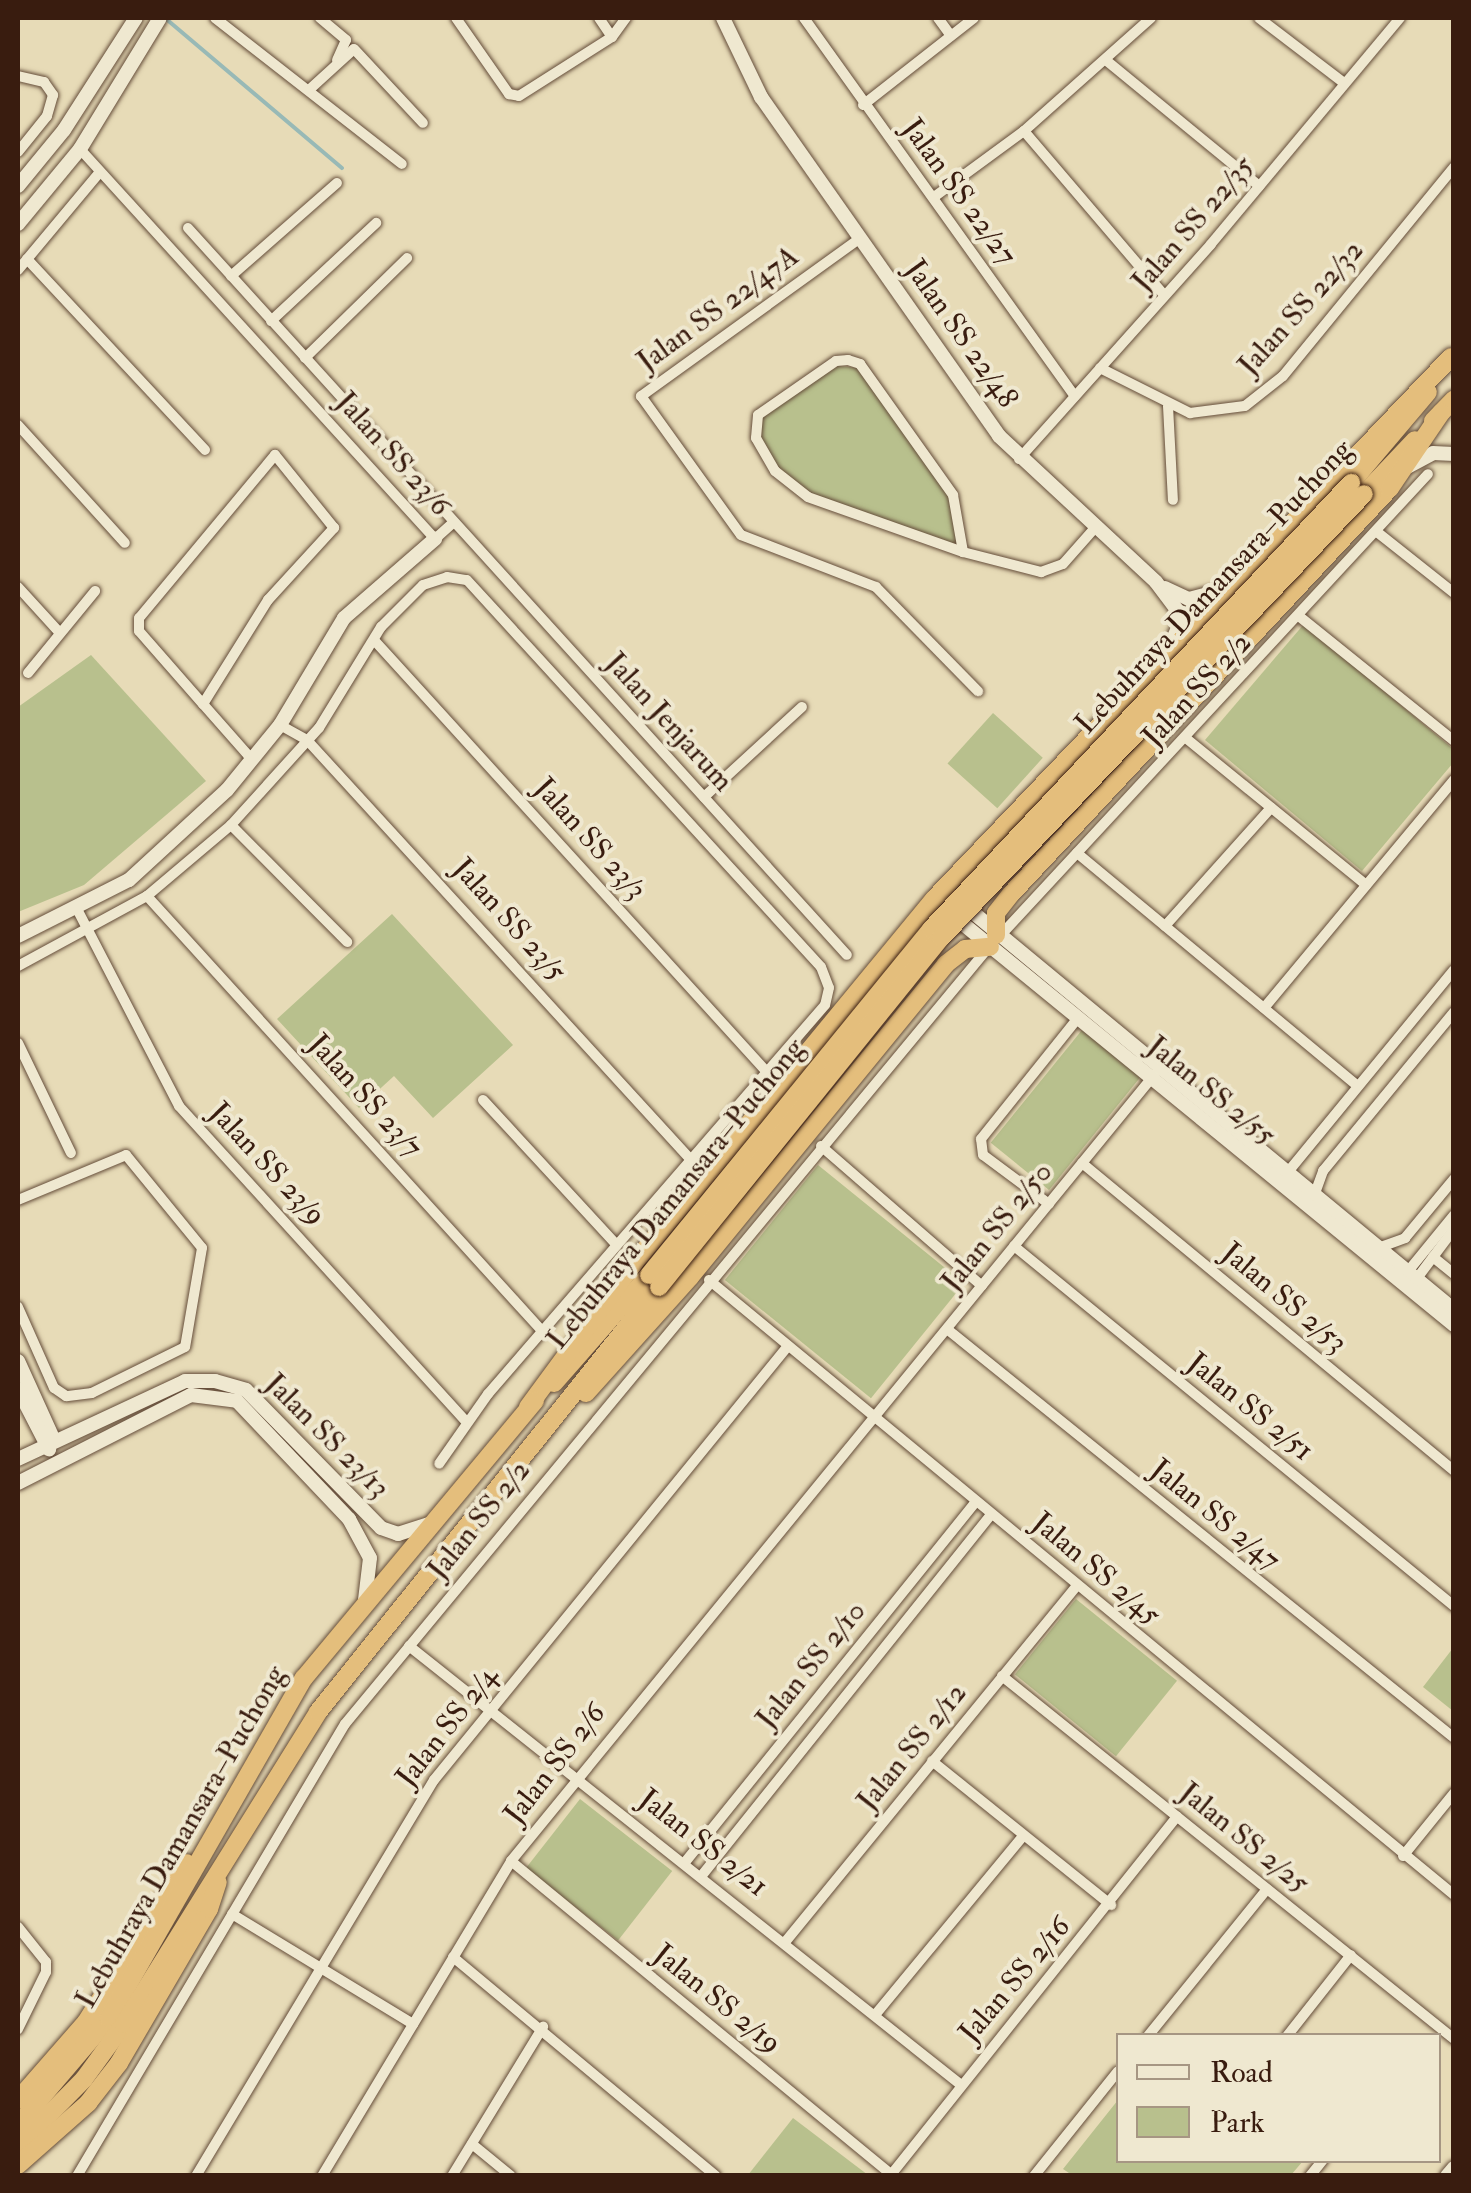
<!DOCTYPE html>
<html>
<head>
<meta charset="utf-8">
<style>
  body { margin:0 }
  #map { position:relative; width:1471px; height:2193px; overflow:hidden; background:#e7dbb7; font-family:"IM FELL Double Pica",serif }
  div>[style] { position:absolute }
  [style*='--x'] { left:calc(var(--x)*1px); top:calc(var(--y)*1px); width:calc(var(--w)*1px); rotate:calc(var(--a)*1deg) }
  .green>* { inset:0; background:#b8c08d; transform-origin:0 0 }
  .stream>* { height:4px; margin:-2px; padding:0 2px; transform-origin:2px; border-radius:2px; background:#98b9b6 }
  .roads { filter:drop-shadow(0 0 2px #644c39) drop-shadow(0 0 2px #644c39) }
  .street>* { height:10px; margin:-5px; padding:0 5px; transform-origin:5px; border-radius:5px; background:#efe8d0 }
  .secondary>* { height:14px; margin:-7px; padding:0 7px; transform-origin:7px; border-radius:7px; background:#efe8d0 }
  .highway>* { height:18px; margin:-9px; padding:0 9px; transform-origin:9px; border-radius:9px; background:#e4be7c }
  .bridges { filter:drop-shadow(0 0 2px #391c0f) drop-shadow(0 0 2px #391c0f) }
  .highway-bridge>* { height:18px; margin:-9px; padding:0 9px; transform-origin:9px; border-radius:9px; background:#e4be7c }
  span { translate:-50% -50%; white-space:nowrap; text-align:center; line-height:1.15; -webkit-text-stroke:8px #efe8d0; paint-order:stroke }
  .street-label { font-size:30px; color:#391c0f }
  .frame { position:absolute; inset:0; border:20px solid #391c0f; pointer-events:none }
  .legend { position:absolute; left:1116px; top:2033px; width:325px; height:130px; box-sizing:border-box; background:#efe8d0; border:2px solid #a69683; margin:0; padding:12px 18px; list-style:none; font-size:30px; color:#391c0f }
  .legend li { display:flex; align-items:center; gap:20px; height:50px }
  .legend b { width:50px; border:2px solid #a69683 }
</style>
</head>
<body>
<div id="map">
  <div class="green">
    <i style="clip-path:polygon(838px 366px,861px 368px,952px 494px,961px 550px,810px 496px,778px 471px,759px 442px,761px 416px)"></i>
    <i style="clip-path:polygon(1304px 624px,1453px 749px,1453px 763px,1362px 871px,1205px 740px)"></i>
    <i style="clip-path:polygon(91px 655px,206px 781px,84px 885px,18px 912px,18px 707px)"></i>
    <i style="left:993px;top:713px;width:67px;height:68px;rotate:42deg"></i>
    <i style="clip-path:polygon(392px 914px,513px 1045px,433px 1118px,394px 1076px,359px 1108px,277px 1019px)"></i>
    <i style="left:1082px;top:1030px;width:75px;height:145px;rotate:39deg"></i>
    <i style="left:818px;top:1165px;width:188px;height:148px;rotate:39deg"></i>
    <i style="left:1076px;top:1599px;width:130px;height:97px;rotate:39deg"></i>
    <i style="clip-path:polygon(1453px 1648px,1453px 1711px,1423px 1687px)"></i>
    <i style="left:580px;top:1799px;width:117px;height:88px;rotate:38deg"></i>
    <i style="clip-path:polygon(1118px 2100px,1118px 2160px,1303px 2161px,1291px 2175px,1072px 2175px,1063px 2169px)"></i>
    <i style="clip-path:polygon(793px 2118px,868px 2175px,748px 2175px)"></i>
  </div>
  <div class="stream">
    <i style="--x:165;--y:18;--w:232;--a:40.3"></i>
  </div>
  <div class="roads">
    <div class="street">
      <i style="--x:215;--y:18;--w:237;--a:38"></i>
      <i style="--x:320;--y:18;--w:34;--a:40"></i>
      <i style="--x:346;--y:40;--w:22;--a:114"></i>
      <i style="--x:456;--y:18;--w:93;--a:55.1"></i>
      <i style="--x:509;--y:94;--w:10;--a:11"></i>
      <i style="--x:519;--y:96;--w:110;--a:-32.4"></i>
      <i style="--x:612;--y:37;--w:24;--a:-54"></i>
      <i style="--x:599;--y:18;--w:23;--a:56"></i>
      <i style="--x:804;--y:18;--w:465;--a:54.4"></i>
      <i style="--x:938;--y:18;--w:22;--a:54"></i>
      <i style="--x:1259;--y:18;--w:107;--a:37.4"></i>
      <i style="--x:1107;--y:61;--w:197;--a:39.4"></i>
      <i style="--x:18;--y:76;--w:27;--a:13"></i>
      <i style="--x:44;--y:82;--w:16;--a:55"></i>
      <i style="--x:53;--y:95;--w:22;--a:106"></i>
      <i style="--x:47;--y:116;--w:46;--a:128.9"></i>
      <i style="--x:310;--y:89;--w:59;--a:-42.3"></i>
      <i style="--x:354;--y:49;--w:101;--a:47"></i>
      <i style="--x:863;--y:105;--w:141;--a:-38.1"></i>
      <i style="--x:1024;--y:131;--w:216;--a:49.5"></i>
      <i style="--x:80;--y:149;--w:527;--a:47.69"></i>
      <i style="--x:435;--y:539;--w:25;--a:-42"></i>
      <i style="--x:934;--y:197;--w:112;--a:-36.3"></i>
      <i style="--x:1024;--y:131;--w:170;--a:-41.7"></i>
      <i style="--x:188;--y:228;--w:981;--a:47.81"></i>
      <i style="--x:859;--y:239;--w:269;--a:144.2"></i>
      <i style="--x:641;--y:396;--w:171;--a:54.3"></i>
      <i style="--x:741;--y:535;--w:145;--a:21.1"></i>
      <i style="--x:876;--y:587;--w:146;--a:45.6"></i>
      <i style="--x:27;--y:259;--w:261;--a:47"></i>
      <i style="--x:18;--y:270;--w:128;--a:-50.1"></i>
      <i style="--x:231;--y:276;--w:141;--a:-41.3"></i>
      <i style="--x:271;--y:321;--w:144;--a:-43"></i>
      <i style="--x:305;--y:358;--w:143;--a:-44.4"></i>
      <i style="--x:848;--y:360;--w:13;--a:18"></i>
      <i style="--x:860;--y:364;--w:161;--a:54.6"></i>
      <i style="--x:953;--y:495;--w:58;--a:80"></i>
      <i style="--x:963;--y:552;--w:164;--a:-160.5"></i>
      <i style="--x:808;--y:497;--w:42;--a:-141.8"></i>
      <i style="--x:775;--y:471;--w:38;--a:-120"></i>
      <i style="--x:756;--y:438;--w:23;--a:-85"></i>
      <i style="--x:758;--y:415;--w:95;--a:-34.7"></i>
      <i style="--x:836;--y:361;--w:12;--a:-5"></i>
      <i style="--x:1100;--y:368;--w:101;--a:26.6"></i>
      <i style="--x:1190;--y:413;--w:55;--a:-7.3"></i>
      <i style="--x:1245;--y:406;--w:48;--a:-38.3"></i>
      <i style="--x:1283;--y:376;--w:270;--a:-50.7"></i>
      <i style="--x:1168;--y:406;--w:94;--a:87"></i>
      <i style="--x:18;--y:425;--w:159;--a:47.8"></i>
      <i style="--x:1019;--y:459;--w:288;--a:-48.2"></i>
      <i style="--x:1211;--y:244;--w:295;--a:-50.1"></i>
      <i style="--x:1377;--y:532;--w:98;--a:38.4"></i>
      <i style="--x:963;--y:552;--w:81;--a:14.4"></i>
      <i style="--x:1041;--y:572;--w:23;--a:-20"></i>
      <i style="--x:1063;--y:564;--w:47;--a:-48.5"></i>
      <i style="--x:18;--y:587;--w:62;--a:47.6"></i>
      <i style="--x:1300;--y:617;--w:198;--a:38.8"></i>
      <i style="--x:374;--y:640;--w:584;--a:47.71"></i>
      <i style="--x:28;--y:673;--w:106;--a:-50.7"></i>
      <i style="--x:203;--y:704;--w:123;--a:-58"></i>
      <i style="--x:268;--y:600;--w:98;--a:-47.5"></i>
      <i style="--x:334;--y:528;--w:94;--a:-128.9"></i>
      <i style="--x:275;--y:455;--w:212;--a:129.8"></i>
      <i style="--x:139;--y:618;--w:13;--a:90"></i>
      <i style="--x:139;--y:631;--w:97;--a:48.8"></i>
      <i style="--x:203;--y:704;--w:68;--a:48.6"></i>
      <i style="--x:248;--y:755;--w:6;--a:39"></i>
      <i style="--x:280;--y:725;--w:31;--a:29"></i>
      <i style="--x:307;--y:740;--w:569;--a:47.56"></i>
      <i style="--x:1187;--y:739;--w:231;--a:39.2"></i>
      <i style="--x:704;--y:797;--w:133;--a:-42.6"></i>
      <i style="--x:231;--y:825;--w:165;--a:45.2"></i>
      <i style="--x:1077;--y:853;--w:365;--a:39.7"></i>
      <i style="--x:147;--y:896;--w:589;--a:47.75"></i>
      <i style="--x:77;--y:909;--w:222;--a:62.6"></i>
      <i style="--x:179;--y:1106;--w:428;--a:47.7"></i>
      <i style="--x:1165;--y:926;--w:159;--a:-48.1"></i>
      <i style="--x:999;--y:937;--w:631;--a:-47.18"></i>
      <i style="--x:18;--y:966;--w:147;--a:-28.5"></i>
      <i style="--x:147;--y:896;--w:110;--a:-40.2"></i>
      <i style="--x:231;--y:825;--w:131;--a:-47.8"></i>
      <i style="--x:319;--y:728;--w:119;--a:-58.5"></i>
      <i style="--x:381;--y:627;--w:59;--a:-45"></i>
      <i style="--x:423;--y:585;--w:25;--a:-18"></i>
      <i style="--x:447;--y:577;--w:20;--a:9"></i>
      <i style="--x:467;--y:580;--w:524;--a:47.55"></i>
      <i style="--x:821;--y:967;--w:22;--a:69"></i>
      <i style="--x:829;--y:988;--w:17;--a:103"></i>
      <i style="--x:825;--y:1005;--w:515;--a:130.9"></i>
      <i style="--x:488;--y:1394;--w:85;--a:125"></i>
      <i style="--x:1264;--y:1008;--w:297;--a:-50.2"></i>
      <i style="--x:18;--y:1043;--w:122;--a:64.3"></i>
      <i style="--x:483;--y:1100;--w:197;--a:47.3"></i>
      <i style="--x:821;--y:1146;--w:213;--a:41"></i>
      <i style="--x:1082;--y:1163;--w:483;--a:39.6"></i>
      <i style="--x:1283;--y:1178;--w:269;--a:-50.6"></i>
      <i style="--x:1314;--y:1196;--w:27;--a:-70"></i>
      <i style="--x:1323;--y:1171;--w:206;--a:-50.5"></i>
      <i style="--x:18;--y:1200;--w:117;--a:-22.6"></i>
      <i style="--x:126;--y:1155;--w:120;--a:50.7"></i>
      <i style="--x:202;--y:1248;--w:100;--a:99.7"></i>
      <i style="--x:185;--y:1347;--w:104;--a:153.7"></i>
      <i style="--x:92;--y:1393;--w:26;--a:173"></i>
      <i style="--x:66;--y:1396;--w:14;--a:-146"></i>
      <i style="--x:54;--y:1388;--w:89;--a:-114"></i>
      <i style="--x:1049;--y:1204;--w:82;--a:-143.4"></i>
      <i style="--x:983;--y:1155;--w:16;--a:-97"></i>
      <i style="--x:981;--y:1139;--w:155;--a:-51.3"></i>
      <i style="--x:1014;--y:1246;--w:569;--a:39.29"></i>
      <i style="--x:1378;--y:1248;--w:29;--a:-20"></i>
      <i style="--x:1405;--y:1238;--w:77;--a:-50.3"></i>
      <i style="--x:1433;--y:1257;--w:27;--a:39"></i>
      <i style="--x:1405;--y:1275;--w:77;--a:-50.8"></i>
      <i style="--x:709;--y:1280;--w:966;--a:39.54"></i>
      <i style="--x:1412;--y:1285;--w:70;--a:-53.1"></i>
      <i style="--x:947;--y:1329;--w:651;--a:38.89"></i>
      <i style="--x:409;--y:1646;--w:705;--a:38.49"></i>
      <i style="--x:1002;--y:1676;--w:580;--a:38.77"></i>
      <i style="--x:932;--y:1761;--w:230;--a:38.8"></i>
      <i style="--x:1403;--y:1856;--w:81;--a:-51"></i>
      <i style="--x:511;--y:1861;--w:492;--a:39.5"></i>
      <i style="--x:686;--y:1861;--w:461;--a:-51.1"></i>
      <i style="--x:703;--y:1874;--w:460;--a:-51.3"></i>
      <i style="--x:232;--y:1914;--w:212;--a:31.3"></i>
      <i style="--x:18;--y:1927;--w:45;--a:51.3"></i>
      <i style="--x:46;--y:1962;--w:10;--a:90"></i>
      <i style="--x:46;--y:1972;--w:64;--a:116.2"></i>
      <i style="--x:786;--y:1941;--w:459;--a:-50.7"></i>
      <i style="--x:453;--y:1957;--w:342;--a:39.8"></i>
      <i style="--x:875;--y:2015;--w:231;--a:-50.4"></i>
      <i style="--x:1148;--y:2036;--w:189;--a:-51"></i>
      <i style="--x:1287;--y:2036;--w:103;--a:-51.7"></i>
      <i style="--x:472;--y:2144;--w:50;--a:39.4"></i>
      <i style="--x:77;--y:2176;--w:525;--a:-59.34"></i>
      <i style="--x:345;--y:1724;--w:1009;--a:-50.35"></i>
      <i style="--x:196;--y:2176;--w:462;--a:-59"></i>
      <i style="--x:434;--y:1780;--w:560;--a:-50.8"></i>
      <i style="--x:322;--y:2176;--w:367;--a:-59"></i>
      <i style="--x:511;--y:1861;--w:1017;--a:-50.71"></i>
      <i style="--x:452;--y:2176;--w:175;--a:-58.6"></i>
      <i style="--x:890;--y:2176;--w:460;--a:-51.4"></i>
      <i style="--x:1034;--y:2176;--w:134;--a:-51.3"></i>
      <i style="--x:1310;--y:2176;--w:21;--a:-51"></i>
    </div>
    <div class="secondary">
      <i style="--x:723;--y:18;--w:88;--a:64.3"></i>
      <i style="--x:761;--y:97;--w:414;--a:54.9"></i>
      <i style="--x:999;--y:436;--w:214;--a:42.9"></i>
      <i style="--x:1156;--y:582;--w:35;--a:53"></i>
      <i style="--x:1177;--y:610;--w:13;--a:77"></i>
      <i style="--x:1180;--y:623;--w:23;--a:113"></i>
      <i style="--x:18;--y:186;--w:72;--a:-50.6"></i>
      <i style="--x:64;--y:130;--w:133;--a:-57.3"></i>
      <i style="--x:18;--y:224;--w:97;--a:-50.4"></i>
      <i style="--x:80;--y:149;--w:153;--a:-58.6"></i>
      <i style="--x:1409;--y:466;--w:27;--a:-28"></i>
      <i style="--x:1433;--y:453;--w:21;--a:3"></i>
      <i style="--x:1165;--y:588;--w:26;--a:25"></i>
      <i style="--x:1189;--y:599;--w:39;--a:-15"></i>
      <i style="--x:964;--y:905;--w:636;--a:39.57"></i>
      <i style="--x:951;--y:914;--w:650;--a:39.25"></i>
      <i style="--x:18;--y:936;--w:124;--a:-26.8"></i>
      <i style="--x:129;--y:880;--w:133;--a:-42.6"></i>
      <i style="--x:227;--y:790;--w:84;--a:-50.8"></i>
      <i style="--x:280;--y:725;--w:125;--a:-59.1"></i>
      <i style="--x:344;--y:618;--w:121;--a:-41"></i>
      <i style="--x:18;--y:1361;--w:85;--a:65.6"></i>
      <i style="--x:18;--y:1389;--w:68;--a:62.7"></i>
      <i style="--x:18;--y:1459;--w:184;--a:-25"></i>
      <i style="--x:185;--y:1381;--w:30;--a:0"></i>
      <i style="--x:215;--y:1381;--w:32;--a:16"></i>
      <i style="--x:246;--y:1390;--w:193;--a:45.6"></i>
      <i style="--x:381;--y:1528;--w:18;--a:19"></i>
      <i style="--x:398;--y:1534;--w:36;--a:-18"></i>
      <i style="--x:18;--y:1483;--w:194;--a:-27"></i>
      <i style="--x:191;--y:1395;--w:46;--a:7.4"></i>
      <i style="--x:237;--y:1401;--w:163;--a:46.5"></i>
      <i style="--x:349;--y:1519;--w:44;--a:61.7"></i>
      <i style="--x:370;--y:1558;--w:42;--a:96.8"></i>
      <i style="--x:1447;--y:2176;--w:11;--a:-49"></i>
    </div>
    <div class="highway">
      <i style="--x:1433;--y:421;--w:30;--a:-46"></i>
      <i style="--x:1351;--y:483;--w:119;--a:-49.8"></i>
      <i style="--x:1364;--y:494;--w:74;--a:-46.6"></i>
      <i style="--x:996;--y:935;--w:22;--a:-90"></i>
      <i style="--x:996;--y:913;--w:24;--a:-52"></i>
      <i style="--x:1011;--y:894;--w:555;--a:-46.97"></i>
      <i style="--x:1390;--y:488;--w:91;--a:-55.8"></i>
      <i style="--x:554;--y:1383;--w:144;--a:-48.7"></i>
      <i style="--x:586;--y:1393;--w:156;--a:-48.1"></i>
      <i style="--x:690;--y:1277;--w:404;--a:-50.7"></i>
      <i style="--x:946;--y:964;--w:24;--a:-38"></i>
      <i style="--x:965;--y:949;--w:25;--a:-5"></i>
      <i style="--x:528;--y:1407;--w:179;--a:-53.6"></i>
      <i style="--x:634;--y:1263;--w:472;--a:-50.5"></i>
      <i style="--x:934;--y:899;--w:749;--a:-46.35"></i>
      <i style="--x:18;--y:2100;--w:103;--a:-48.9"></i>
      <i style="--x:86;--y:2022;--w:188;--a:-57.6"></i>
      <i style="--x:18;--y:2125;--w:140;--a:-49.6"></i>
      <i style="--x:109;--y:2018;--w:392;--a:-60.2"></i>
      <i style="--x:304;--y:1678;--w:361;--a:-50.2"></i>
      <i style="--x:18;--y:2146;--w:94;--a:-45.4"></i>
      <i style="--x:84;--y:2079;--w:68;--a:-54"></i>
      <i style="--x:124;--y:2024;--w:367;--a:-58.1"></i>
      <i style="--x:318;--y:1712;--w:545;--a:-51.26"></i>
      <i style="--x:18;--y:2165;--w:94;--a:-41.5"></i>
      <i style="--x:88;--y:2103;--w:51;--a:-52.2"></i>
      <i style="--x:119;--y:2063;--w:178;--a:-59.7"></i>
      <i style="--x:209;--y:1909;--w:28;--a:-72"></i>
    </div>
  </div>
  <div class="bridges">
    <div class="highway-bridge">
      <i style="--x:649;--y:1275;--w:446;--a:-50.8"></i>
      <i style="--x:931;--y:929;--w:613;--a:-46.72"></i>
      <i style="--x:659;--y:1287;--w:449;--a:-51.1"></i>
      <i style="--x:941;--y:938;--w:613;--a:-46.39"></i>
    </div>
  </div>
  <div class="street-label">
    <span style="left:959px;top:192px;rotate:54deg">Jalan SS 22/27</span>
    <span style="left:1193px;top:224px;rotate:-49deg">Jalan SS 22/35</span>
    <span style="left:1301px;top:308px;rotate:-48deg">Jalan SS 22/32</span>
    <span style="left:718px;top:309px;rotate:-36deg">Jalan SS 22/47A</span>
    <span style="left:961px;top:334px;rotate:55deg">Jalan SS 22/48</span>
    <span style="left:393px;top:454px;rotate:48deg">Jalan SS 23/6</span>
    <span style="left:1214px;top:587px;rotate:-47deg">Lebuhraya Damansara–Puchong</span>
    <span style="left:1197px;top:690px;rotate:-47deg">Jalan SS 2/2</span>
    <span style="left:669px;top:722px;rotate:48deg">Jalan Jenjarum</span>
    <span style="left:590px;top:839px;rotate:48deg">Jalan SS 23/3</span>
    <span style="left:509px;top:920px;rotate:48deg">Jalan SS 23/5</span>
    <span style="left:1211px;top:1091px;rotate:39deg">Jalan SS 2/55</span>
    <span style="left:365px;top:1096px;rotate:48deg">Jalan SS 23/7</span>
    <span style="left:267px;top:1164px;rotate:47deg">Jalan SS 23/9</span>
    <span style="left:676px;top:1194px;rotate:-51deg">Lebuhraya Damansara–Puchong</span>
    <span style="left:997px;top:1227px;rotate:-51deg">Jalan SS 2/50</span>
    <span style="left:1284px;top:1298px;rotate:40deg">Jalan SS 2/53</span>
    <span style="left:1250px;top:1407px;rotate:39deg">Jalan SS 2/51</span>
    <span style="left:327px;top:1436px;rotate:45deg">Jalan SS 23/13</span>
    <span style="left:1215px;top:1515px;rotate:39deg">Jalan SS 2/47</span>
    <span style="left:479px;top:1520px;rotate:-51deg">Jalan SS 2/2</span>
    <span style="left:1096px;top:1569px;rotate:40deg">Jalan SS 2/45</span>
    <span style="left:811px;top:1665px;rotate:-51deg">Jalan SS 2/10</span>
    <span style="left:447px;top:1727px;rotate:-52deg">Jalan SS 2/4</span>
    <span style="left:912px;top:1747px;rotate:-51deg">Jalan SS 2/12</span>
    <span style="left:555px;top:1764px;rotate:-52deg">Jalan SS 2/6</span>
    <span style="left:181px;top:1837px;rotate:-60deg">Lebuhraya Damansara–Puchong</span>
    <span style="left:1244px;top:1838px;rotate:39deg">Jalan SS 2/25</span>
    <span style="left:703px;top:1843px;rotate:38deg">Jalan SS 2/21</span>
    <span style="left:1015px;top:1980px;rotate:-50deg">Jalan SS 2/16</span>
    <span style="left:717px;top:1999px;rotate:39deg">Jalan SS 2/19</span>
  </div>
  <div class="frame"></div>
  <ul class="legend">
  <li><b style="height:12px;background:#efe8d0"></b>Road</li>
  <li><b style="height:28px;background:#b8c08d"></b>Park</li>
  </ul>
</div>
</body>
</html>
